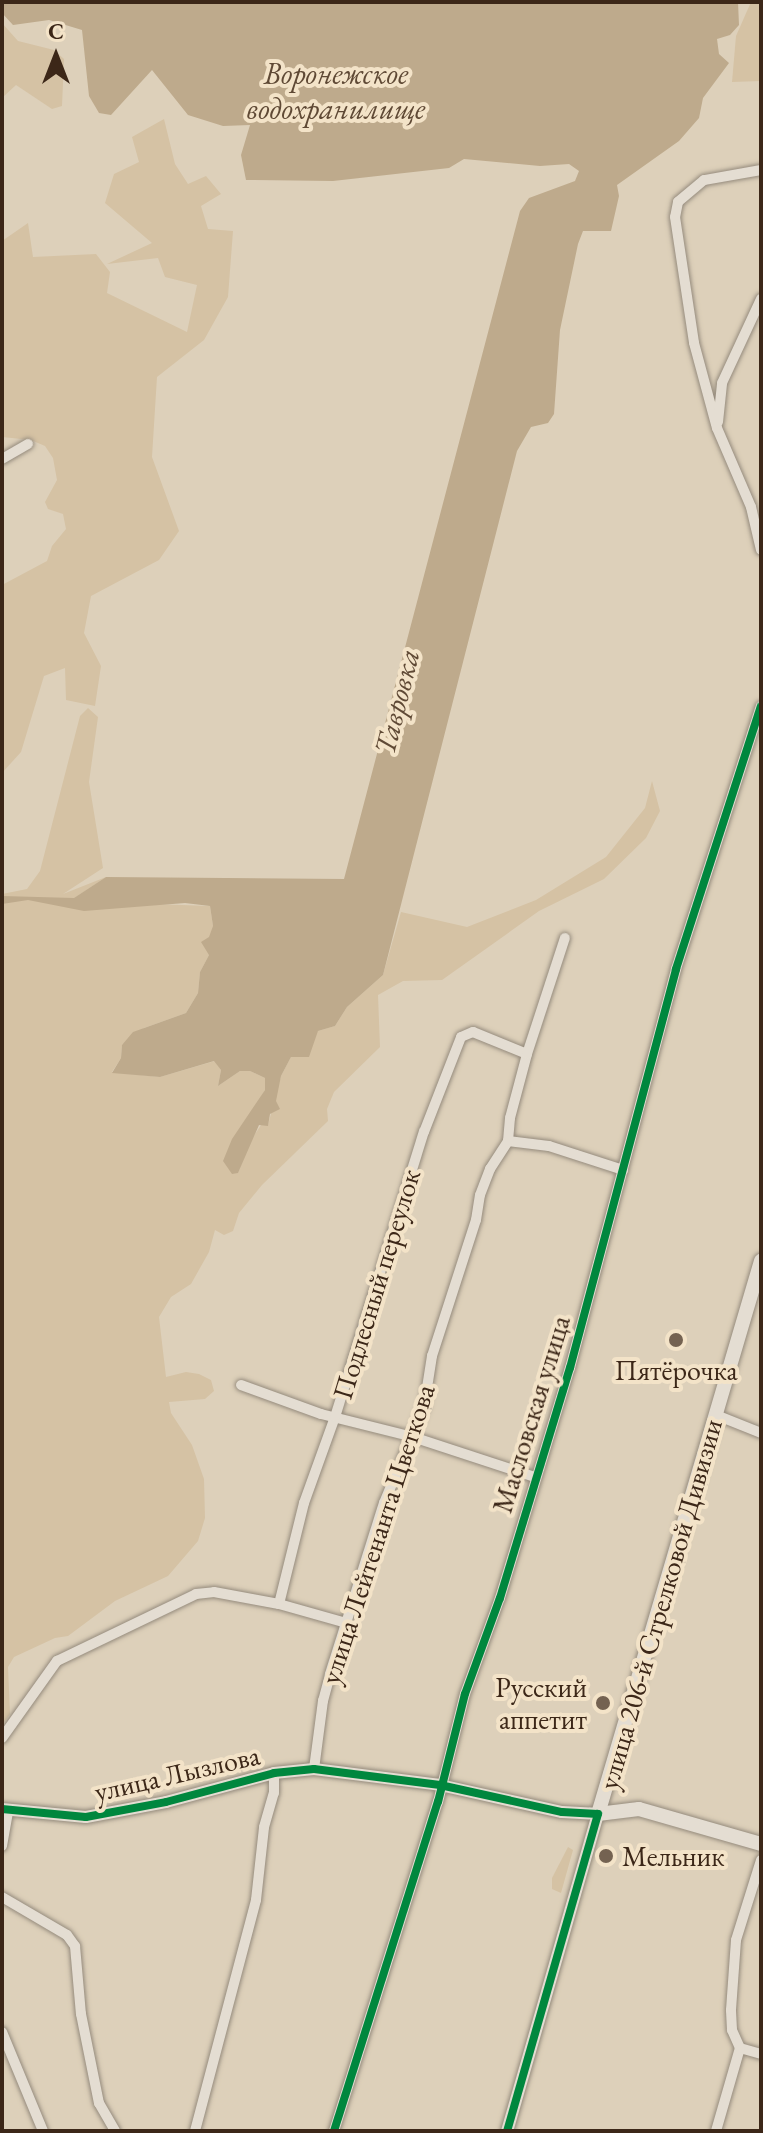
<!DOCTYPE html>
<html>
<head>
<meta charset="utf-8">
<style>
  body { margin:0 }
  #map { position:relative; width:763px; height:2133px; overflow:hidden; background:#ddd0ba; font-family:"EB Garamond",serif }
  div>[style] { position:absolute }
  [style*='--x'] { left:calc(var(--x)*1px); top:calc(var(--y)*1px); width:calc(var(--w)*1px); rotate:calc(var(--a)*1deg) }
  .green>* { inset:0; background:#d5c2a4 }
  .water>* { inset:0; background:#beaa8c }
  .roads { filter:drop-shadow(0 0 2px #958b7d) drop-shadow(0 0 2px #958b7d) }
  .minor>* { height:10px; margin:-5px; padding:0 5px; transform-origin:5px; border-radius:5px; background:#e4ddd2 }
  .tertiary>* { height:12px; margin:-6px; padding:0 6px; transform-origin:6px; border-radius:6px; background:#e4ddd2 }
  .secondary>* { height:14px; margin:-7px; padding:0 7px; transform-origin:7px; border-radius:7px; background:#e4ddd2 }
  .cycleway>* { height:8px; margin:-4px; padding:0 4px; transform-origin:4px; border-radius:4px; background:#00873e }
  .dots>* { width:22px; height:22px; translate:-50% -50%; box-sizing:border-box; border:4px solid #f3e3c8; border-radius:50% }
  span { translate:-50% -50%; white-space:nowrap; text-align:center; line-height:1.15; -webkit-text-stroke:8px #f3e3c8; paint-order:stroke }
  .street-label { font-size:28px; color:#3c2718 }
  .poi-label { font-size:28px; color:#3c2718 }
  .right { translate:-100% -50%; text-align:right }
  .left { translate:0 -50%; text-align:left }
  .water-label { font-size:30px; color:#5f4935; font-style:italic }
  .frame { position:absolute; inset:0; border:4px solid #3c2718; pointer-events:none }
  .north { position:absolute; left:16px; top:16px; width:80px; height:80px; -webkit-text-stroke:6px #f3e3c8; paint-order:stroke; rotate:0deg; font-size:22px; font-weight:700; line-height:32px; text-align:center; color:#3c2718 }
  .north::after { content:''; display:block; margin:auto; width:28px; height:36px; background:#3c2718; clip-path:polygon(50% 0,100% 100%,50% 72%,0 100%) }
</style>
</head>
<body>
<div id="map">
  <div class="green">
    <i style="clip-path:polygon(751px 2px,761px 2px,761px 81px,732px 82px,736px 36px)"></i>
    <i style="clip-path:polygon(2px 23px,18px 41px,54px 50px,64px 59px,62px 106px,52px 109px,16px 85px,2px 98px)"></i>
    <i style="clip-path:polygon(164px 119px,175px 164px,188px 184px,206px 176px,221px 194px,201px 206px,208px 229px,233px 231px,228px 297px,204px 340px,157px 377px,152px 457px,179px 531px,159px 560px,91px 596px,84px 633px,101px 666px,95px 706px,66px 700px,65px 668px,44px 676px,21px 752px,2px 773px,2px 585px,47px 561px,52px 546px,66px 529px,63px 514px,48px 509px,45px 502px,57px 480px,53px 458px,45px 446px,31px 440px,2px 437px,2px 241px,28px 223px,33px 257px,96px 254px,110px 272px,107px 293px,187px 332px,197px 285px,165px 277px,158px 258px,107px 264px,152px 243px,105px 203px,114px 174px,139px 162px,132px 137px)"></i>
    <i style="clip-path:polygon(88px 708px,98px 717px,89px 782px,103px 868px,63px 894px,106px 877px,70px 901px,210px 906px,213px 926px,209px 955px,200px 972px,198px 993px,186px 1013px,144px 1028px,122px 1045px,121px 1058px,112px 1072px,160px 1077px,215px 1061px,221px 1070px,218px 1086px,240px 1071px,250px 1071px,265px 1078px,265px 1090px,252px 1113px,238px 1173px,250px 1142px,261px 1125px,268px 1125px,281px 1076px,291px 1057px,318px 1031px,335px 1026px,347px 1007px,383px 975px,401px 912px,467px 927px,536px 900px,606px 857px,645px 808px,652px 781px,660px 811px,646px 838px,604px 879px,539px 911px,442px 980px,403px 981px,378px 995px,380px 1047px,334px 1092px,327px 1109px,328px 1121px,262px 1185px,239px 1213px,233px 1231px,224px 1235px,215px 1230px,209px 1252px,191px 1284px,171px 1297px,159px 1317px,166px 1377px,186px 1372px,199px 1374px,211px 1380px,214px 1391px,205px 1399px,169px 1402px,171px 1413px,192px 1445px,204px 1479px,205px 1518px,198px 1541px,168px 1576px,115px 1601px,68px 1636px,55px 1638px,14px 1657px,8px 1667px,10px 1714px,2px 1725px,2px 894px,27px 889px,40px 871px,80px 716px)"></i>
    <i style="clip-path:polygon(568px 1847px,573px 1850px,561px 1893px,552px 1889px,552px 1878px)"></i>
  </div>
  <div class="water">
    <i style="clip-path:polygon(2px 2px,738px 2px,739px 25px,730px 35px,717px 39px,719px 54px,729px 63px,703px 98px,699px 118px,679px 141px,617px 185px,619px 196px,611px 231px,583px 231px,578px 244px,560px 330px,554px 414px,548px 423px,531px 427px,517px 451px,383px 975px,347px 1007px,335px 1026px,318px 1031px,309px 1057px,291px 1057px,281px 1076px,276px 1101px,280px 1109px,270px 1114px,268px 1126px,259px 1125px,238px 1173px,232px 1174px,223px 1161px,232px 1139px,265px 1090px,265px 1078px,250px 1071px,240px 1071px,218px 1086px,221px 1070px,214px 1061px,160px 1077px,112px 1073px,121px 1058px,122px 1045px,133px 1032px,186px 1013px,198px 993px,200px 972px,209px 955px,201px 942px,209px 937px,213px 926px,210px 906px,185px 903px,84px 911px,28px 900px,2px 904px,2px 896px,74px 898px,106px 877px,344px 879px,520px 211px,529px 198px,575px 181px,579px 171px,569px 164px,540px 166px,464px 159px,449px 168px,333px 181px,246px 180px,241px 155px,250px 125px,223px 126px,188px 115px,152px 70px,111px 115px,99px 113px,89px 96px,82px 30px,49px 20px,13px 25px,2px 13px)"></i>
  </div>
  <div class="roads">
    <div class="minor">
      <i style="--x:761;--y:170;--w:58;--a:170"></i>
      <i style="--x:704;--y:180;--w:34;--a:140"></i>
      <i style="--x:678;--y:202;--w:15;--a:101"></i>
      <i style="--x:675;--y:217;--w:127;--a:81.4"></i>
      <i style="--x:694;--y:343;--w:88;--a:74.9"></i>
      <i style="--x:717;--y:428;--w:86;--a:66.7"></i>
      <i style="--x:751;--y:507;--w:44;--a:76.9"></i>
      <i style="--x:718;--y:422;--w:39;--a:-84"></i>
      <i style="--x:722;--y:383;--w:93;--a:-65.1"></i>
      <i style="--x:2;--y:459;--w:30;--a:-30"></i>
      <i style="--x:508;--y:1141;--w:41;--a:7"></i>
      <i style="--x:549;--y:1146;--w:78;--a:18"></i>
      <i style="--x:241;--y:1385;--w:85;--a:19.9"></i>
      <i style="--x:321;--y:1414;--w:95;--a:14"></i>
      <i style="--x:413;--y:1437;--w:128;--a:18.2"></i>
      <i style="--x:716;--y:1415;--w:48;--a:21.8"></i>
      <i style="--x:279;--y:1604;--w:104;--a:-76.1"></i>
      <i style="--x:304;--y:1503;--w:91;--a:-70.2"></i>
      <i style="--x:335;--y:1417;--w:299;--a:-72.7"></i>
      <i style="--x:424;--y:1132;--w:102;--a:-68.7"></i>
      <i style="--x:461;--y:1037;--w:13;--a:-23"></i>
      <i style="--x:473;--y:1032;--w:58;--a:22.2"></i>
      <i style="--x:2;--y:1738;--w:95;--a:-54.5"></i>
      <i style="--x:57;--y:1661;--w:154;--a:-25.7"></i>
      <i style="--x:196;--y:1594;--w:18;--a:-6"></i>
      <i style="--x:214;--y:1592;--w:66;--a:10.5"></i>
      <i style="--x:279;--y:1604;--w:70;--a:15.8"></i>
      <i style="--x:314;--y:1769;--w:69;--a:-82.5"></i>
      <i style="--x:323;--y:1701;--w:28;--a:-75"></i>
      <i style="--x:330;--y:1674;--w:179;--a:-72.5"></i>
      <i style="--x:384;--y:1503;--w:104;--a:-67.4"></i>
      <i style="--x:424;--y:1407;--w:52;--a:-81.1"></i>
      <i style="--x:432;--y:1356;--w:143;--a:-72.1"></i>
      <i style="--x:476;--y:1220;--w:25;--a:-81"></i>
      <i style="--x:480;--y:1195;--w:28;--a:-69"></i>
      <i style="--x:490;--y:1169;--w:33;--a:-57"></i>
      <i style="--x:508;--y:1141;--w:23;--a:-85"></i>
      <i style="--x:510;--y:1118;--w:66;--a:-75.1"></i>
      <i style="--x:527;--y:1054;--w:122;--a:-71.9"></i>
      <i style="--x:2;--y:1846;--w:36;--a:-80"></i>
      <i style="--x:2;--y:1897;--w:75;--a:30.3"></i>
      <i style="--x:67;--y:1935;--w:14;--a:54"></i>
      <i style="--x:75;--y:1946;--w:68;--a:85"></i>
      <i style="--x:81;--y:2014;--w:91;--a:78.6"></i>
      <i style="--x:99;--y:2103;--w:32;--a:60"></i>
      <i style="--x:2;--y:2032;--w:107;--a:67.5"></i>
      <i style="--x:740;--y:2048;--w:22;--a:16"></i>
      <i style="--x:195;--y:2131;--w:239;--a:-75.2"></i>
      <i style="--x:256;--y:1900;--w:73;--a:-83.7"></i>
      <i style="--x:264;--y:1827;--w:35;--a:-74"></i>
      <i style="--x:274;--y:1793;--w:20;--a:-90"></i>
      <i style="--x:334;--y:2131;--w:345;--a:-72.5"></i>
      <i style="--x:438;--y:1802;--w:111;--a:-76"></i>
      <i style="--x:465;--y:1694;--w:102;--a:-70"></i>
      <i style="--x:500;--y:1598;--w:240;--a:-73.1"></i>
      <i style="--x:570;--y:1368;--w:413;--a:-75.1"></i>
      <i style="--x:676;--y:969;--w:276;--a:-72.1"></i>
      <i style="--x:716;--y:2131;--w:86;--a:-73.9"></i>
      <i style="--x:740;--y:2048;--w:20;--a:-114"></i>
      <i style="--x:732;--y:2030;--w:20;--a:-93"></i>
      <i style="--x:731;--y:2010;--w:70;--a:-85.9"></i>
      <i style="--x:736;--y:1940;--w:84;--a:-72.6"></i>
    </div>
    <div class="tertiary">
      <i style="--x:2;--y:1809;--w:84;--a:5.4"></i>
      <i style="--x:86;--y:1817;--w:81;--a:-10.6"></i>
      <i style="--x:166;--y:1802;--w:112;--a:-15"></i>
      <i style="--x:274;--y:1773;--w:40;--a:-5.7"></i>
      <i style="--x:314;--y:1769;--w:127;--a:7.2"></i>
      <i style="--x:440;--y:1785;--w:125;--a:12.5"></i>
      <i style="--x:562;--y:1812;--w:36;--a:3"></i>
      <i style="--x:598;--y:1814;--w:330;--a:106"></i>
    </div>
    <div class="secondary">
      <i style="--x:598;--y:1814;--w:577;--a:-73.58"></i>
      <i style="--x:598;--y:1814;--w:41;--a:-7"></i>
      <i style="--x:639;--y:1809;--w:127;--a:16"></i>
    </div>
  </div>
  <div class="cycleway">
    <i style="--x:2;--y:1809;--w:84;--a:5.4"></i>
    <i style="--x:86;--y:1817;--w:81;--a:-10.6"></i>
    <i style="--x:166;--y:1802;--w:112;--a:-15"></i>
    <i style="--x:274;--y:1773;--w:40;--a:-5.7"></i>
    <i style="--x:314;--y:1769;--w:127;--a:7.2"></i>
    <i style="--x:440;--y:1785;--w:125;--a:12.5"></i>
    <i style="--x:562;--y:1812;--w:36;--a:3"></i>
    <i style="--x:598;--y:1814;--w:330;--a:106"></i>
    <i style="--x:334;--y:2131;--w:345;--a:-72.5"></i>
    <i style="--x:438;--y:1802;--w:111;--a:-76"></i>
    <i style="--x:465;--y:1694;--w:102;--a:-70"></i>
    <i style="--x:500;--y:1598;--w:240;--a:-73.1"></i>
    <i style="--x:570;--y:1368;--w:413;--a:-75.1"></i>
    <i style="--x:676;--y:969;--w:276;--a:-72.1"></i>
  </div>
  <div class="dots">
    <i style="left:676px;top:1340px;background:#746251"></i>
    <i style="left:603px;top:1703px;background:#746251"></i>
    <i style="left:606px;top:1856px;background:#746251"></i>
  </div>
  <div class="street-label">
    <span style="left:376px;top:1284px;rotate:-73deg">Подлесный переулок</span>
    <span style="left:531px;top:1414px;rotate:-73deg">Масловская улица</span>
    <span style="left:377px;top:1534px;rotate:-72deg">улица Лейтенанта Цветкова</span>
    <span style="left:660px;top:1604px;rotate:-74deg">улица 206-й Стрелковой Дивизии</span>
    <span style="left:177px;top:1773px;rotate:-13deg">улица Лызлова</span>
  </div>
  <div class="poi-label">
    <span style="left:676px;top:1370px">Пятёрочка</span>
    <span class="right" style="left:587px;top:1703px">Русский<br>аппетит</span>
    <span class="left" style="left:622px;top:1856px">Мельник</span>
  </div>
  <div class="water-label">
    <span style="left:336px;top:91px">Воронежское<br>водохранилище</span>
    <span style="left:397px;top:702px;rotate:-76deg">Тавровка</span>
  </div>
  <div class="frame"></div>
  <div class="north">С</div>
</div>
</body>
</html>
